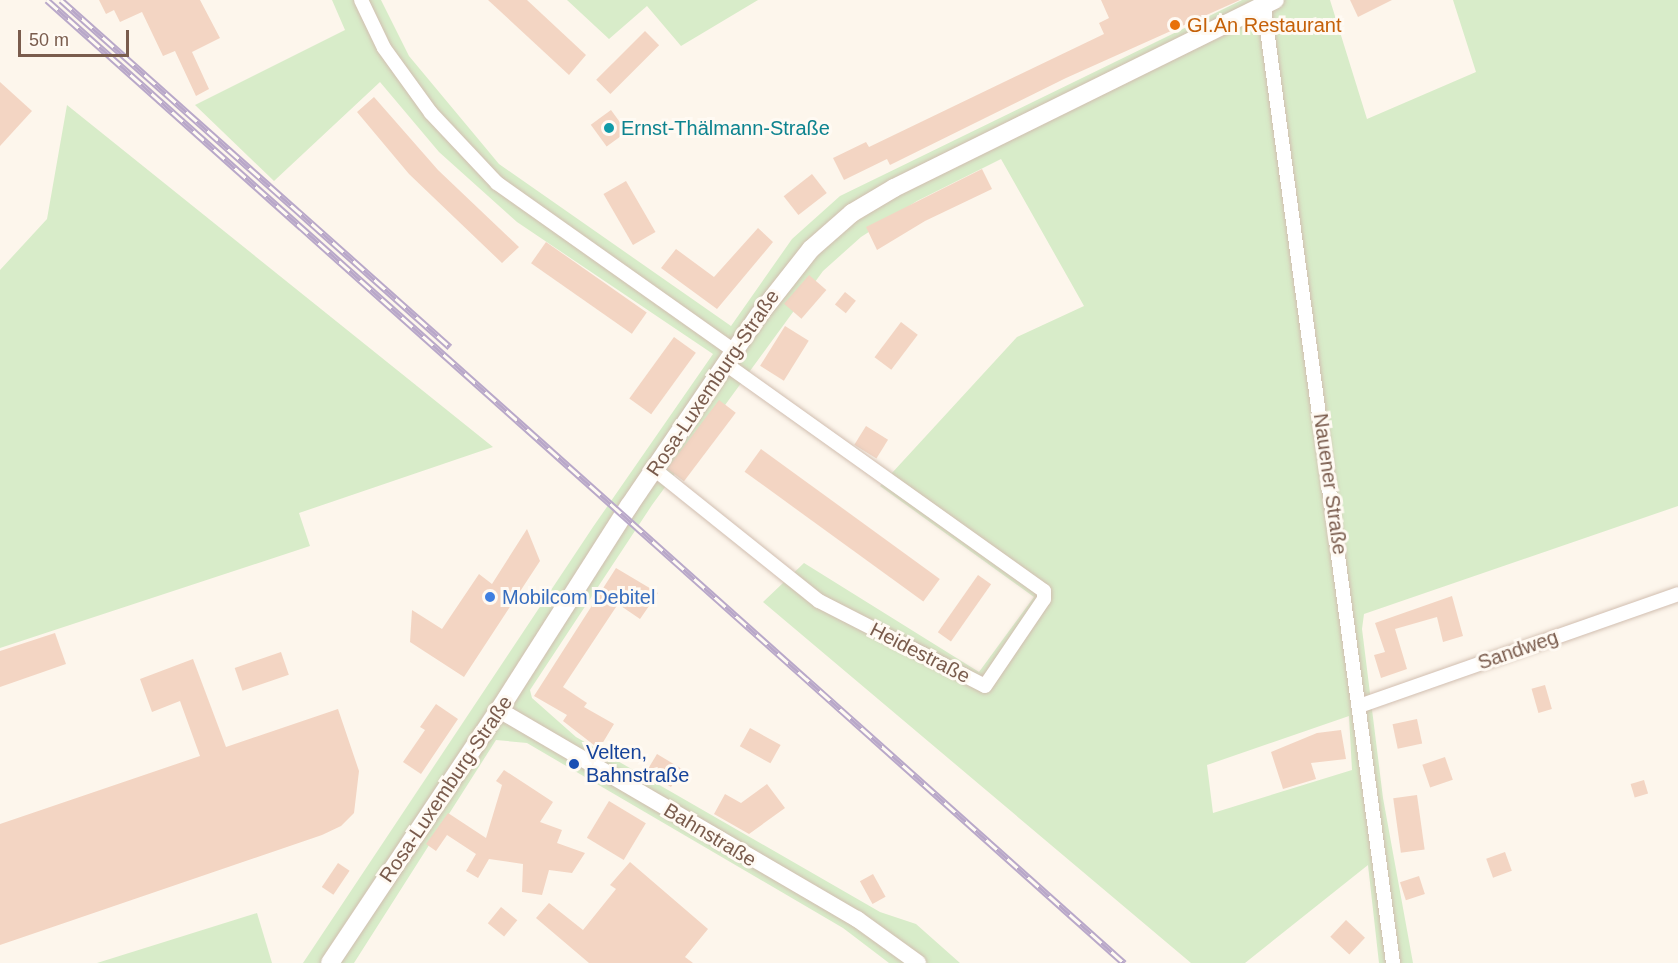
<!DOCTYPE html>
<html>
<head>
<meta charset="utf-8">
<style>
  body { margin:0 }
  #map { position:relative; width:1678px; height:963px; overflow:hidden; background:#fdf6ec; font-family:Arial,sans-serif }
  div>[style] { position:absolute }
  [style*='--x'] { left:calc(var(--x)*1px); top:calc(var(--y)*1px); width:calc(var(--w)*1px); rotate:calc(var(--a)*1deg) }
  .green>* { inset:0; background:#d8ecc9 }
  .building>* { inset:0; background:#f3d5c3; transform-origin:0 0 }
  .roads { filter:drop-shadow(0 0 2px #d1beb0) drop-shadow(0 0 2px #d1beb0) }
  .minor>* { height:14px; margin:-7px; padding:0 7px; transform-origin:7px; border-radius:7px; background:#fff }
  .tertiary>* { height:16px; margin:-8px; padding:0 8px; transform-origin:8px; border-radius:8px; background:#fff }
  .secondary>* { height:18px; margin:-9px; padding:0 9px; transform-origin:9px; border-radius:9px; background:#fff }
  .rail>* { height:7px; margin-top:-3.5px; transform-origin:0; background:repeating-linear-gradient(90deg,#fffaf3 0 14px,#b9a8c9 0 28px); box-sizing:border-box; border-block:2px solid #b9a8c9 }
  .dots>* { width:16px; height:16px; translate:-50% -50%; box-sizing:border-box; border:3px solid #fffaf3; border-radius:50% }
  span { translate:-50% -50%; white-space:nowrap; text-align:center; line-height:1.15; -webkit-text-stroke:6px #fffaf3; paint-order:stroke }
  .food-label { font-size:20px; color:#c56008 }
  .left { translate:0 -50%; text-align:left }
  .culture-label { font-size:20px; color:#0d838f }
  .street-label { font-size:20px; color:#7a5c4d }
  .shop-label { font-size:20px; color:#366cbe }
  .transit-label { font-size:20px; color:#164399 }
  .scale { position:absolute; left:18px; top:30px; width:111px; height:27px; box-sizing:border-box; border:3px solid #7a5c4d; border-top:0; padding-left:8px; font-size:18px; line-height:21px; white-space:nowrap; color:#7a5c4d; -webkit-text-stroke:4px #fffaf3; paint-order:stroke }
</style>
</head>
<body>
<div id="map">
  <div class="green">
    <i style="clip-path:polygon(evenodd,332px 0,381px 0,409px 56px,499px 164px,731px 326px,792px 239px,840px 196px,1242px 0,1330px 0,1367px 119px,1476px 72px,1453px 0,1678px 0,1678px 506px,1364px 614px,1362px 629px,1383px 798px,1413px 963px,1379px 963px,1368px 865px,1245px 963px,1191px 963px,763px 602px,804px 563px,979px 672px,1034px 597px,880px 486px,1017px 337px,1084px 306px,1001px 159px,917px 201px,861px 237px,823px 271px,652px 505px,530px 690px,532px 698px,576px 737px,880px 912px,916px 924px,960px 963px,889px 963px,843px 928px,527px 743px,496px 740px,354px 963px,303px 963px,593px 527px,713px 354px,517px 222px,439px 152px,380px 82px,274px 181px,195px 105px,345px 30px,332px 0,1349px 716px,1352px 770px,1213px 813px,1207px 765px,1349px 716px)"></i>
    <i style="clip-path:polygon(567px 0,758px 0,681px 46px,647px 6px,609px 39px)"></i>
    <i style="clip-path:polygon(67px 105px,493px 447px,299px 513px,310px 546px,0 648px,0 270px,47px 219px)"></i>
    <i style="clip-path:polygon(257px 913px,272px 963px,97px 963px)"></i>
  </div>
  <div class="building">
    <i style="clip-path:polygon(99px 0,200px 0,220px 38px,192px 52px,209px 89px,196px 96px,175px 51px,163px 56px,142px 12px,120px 22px,114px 10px,106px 14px)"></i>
    <i style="clip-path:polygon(488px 0,527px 0,586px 55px,569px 75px)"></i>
    <i style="clip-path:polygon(1101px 0,1240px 0,1066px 78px,890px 165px,887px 159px,844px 180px,833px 158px,866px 142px,869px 147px,1104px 34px,1099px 23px,1109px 18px)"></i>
    <i style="clip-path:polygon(1350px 0,1392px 0,1358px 17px)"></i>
    <i style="left:645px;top:31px;width:20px;height:69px;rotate:45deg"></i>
    <i style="clip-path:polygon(0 82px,32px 111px,0 146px)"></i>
    <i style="clip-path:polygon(374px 97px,438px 170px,519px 247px,502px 263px,409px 174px,357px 112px)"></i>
    <i style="left:611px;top:110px;width:27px;height:25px;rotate:54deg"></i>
    <i style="clip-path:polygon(982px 169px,992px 189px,925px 221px,877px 250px,866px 227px)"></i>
    <i style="left:812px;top:174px;width:24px;height:36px;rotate:52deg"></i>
    <i style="left:626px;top:181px;width:59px;height:26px;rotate:60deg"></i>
    <i style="clip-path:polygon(758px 228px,773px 242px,717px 309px,661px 268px,676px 249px,714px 277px)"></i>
    <i style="left:546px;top:242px;width:123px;height:26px;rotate:35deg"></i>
    <i style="left:809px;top:275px;width:23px;height:38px;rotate:41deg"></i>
    <i style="left:845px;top:292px;width:14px;height:16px;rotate:39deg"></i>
    <i style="left:901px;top:322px;width:21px;height:44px;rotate:37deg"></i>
    <i style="left:785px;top:326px;width:28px;height:47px;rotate:32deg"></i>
    <i style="left:674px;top:337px;width:27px;height:76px;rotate:36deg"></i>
    <i style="left:719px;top:400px;width:21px;height:86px;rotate:37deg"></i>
    <i style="left:866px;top:426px;width:26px;height:22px;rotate:32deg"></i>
    <i style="left:761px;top:449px;width:221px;height:28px;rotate:36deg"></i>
    <i style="clip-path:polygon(527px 529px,540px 561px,464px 677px,410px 642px,412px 610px,442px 629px,479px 574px,492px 584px)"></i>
    <i style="clip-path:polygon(616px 568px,658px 593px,640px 619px,618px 604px,563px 687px,587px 703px,584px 707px,614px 724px,599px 749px,563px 721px,567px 715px,534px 696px)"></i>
    <i style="left:978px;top:575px;width:16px;height:70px;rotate:35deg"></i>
    <i style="clip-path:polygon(1452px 596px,1463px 636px,1443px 642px,1437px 617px,1395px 629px,1407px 669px,1381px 678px,1374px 655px,1385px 652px,1375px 623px)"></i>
    <i style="clip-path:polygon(55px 633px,66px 664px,0 687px,0 651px)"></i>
    <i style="left:281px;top:652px;width:24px;height:49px;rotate:71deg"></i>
    <i style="clip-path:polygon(193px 659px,226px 747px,338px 709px,359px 771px,354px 813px,341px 826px,322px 835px,0 945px,0 824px,200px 756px,180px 701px,152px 712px,140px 679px)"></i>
    <i style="left:1545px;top:685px;width:25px;height:14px;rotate:74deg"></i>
    <i style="clip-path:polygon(436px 704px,458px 719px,421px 774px,403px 762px,425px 730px,420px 727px)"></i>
    <i style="left:1417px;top:719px;width:25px;height:25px;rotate:78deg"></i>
    <i style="left:750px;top:728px;width:35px;height:21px;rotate:29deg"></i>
    <i style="clip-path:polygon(1341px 730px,1346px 759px,1311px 763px,1316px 779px,1283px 789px,1271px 752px,1317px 733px)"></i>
    <i style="left:657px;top:754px;width:29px;height:21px;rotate:31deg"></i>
    <i style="left:1445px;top:757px;width:24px;height:24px;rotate:71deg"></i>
    <i style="clip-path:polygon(504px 770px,553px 802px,540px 822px,562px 830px,557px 843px,585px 853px,572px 873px,549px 870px,542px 895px,522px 892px,523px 864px,489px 859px,478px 878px,466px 871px,476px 854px,447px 835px,436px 851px,426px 844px,448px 813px,486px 838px,502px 785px,496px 781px)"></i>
    <i style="left:1644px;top:780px;width:14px;height:14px;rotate:73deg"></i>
    <i style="clip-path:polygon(767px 784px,785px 808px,749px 834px,714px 814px,725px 794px,741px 803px)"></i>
    <i style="left:1417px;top:795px;width:55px;height:24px;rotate:82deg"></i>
    <i style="left:609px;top:801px;width:43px;height:43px;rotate:31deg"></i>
    <i style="left:1505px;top:852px;width:20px;height:20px;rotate:70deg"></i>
    <i style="clip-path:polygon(630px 862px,708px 929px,685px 957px,693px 963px,589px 963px,536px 918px,549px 903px,583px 930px,616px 889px,610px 885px)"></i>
    <i style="left:338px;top:863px;width:14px;height:29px;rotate:34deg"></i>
    <i style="left:873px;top:874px;width:26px;height:15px;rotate:61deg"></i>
    <i style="left:1419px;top:876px;width:19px;height:20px;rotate:72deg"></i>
    <i style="left:501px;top:907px;width:21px;height:21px;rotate:39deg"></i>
    <i style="left:1346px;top:920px;width:26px;height:23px;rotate:43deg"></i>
  </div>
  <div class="roads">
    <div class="minor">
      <i style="--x:361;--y:0;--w:53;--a:64.4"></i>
      <i style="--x:384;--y:48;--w:80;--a:54.1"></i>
      <i style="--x:431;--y:113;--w:96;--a:46.7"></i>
      <i style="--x:497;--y:183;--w:293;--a:35.3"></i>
      <i style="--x:1263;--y:0;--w:972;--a:82.31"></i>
      <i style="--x:654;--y:469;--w:211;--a:38.7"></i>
      <i style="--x:819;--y:601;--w:186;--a:27.1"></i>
      <i style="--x:985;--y:686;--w:105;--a:-55.9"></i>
      <i style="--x:1044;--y:599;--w:8;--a:-90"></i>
      <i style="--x:1044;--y:591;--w:391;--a:-144.5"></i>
      <i style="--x:1359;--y:706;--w:338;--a:-19.3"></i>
    </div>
    <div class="tertiary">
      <i style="--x:499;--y:710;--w:415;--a:30.3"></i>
      <i style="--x:857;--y:919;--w:75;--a:35.8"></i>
    </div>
    <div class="secondary">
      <i style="--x:330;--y:963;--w:304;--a:-56.3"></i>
      <i style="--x:499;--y:710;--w:242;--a:-57.5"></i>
      <i style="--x:629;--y:506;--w:231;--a:-55.8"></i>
      <i style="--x:759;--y:315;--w:84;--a:-51.8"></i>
      <i style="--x:811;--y:249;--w:55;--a:-41.3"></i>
      <i style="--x:852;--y:213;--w:49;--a:-30.8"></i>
      <i style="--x:894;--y:188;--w:425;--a:-26.3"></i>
    </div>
  </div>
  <div class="rail">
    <i style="--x:47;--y:0;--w:1445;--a:41.8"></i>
    <i style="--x:61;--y:0;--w:521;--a:41.73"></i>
  </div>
  <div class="dots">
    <i style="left:1175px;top:25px;background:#e8710a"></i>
    <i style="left:609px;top:128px;background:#0f9aa8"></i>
    <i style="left:490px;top:597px;background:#3f7fe0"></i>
    <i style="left:574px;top:764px;background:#1a4fb4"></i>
  </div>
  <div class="food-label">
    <span class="left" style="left:1187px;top:25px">GI.An Restaurant</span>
  </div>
  <div class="culture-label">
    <span class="left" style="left:621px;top:128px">Ernst-Thälmann-Straße</span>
  </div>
  <div class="street-label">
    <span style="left:713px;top:383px;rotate:-56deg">Rosa-Luxemburg-Straße</span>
    <span style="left:1330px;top:484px;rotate:82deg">Nauener Straße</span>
    <span style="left:1518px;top:650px;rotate:-19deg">Sandweg</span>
    <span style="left:920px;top:653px;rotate:27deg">Heidestraße</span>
    <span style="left:446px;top:789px;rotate:-56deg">Rosa-Luxemburg-Straße</span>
    <span style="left:710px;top:835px;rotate:31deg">Bahnstraße</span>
  </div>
  <div class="shop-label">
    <span class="left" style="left:502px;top:597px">Mobilcom Debitel</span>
  </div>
  <div class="transit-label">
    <span class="left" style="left:586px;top:764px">Velten,<br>Bahnstraße</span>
  </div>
  <div class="scale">50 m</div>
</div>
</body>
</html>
